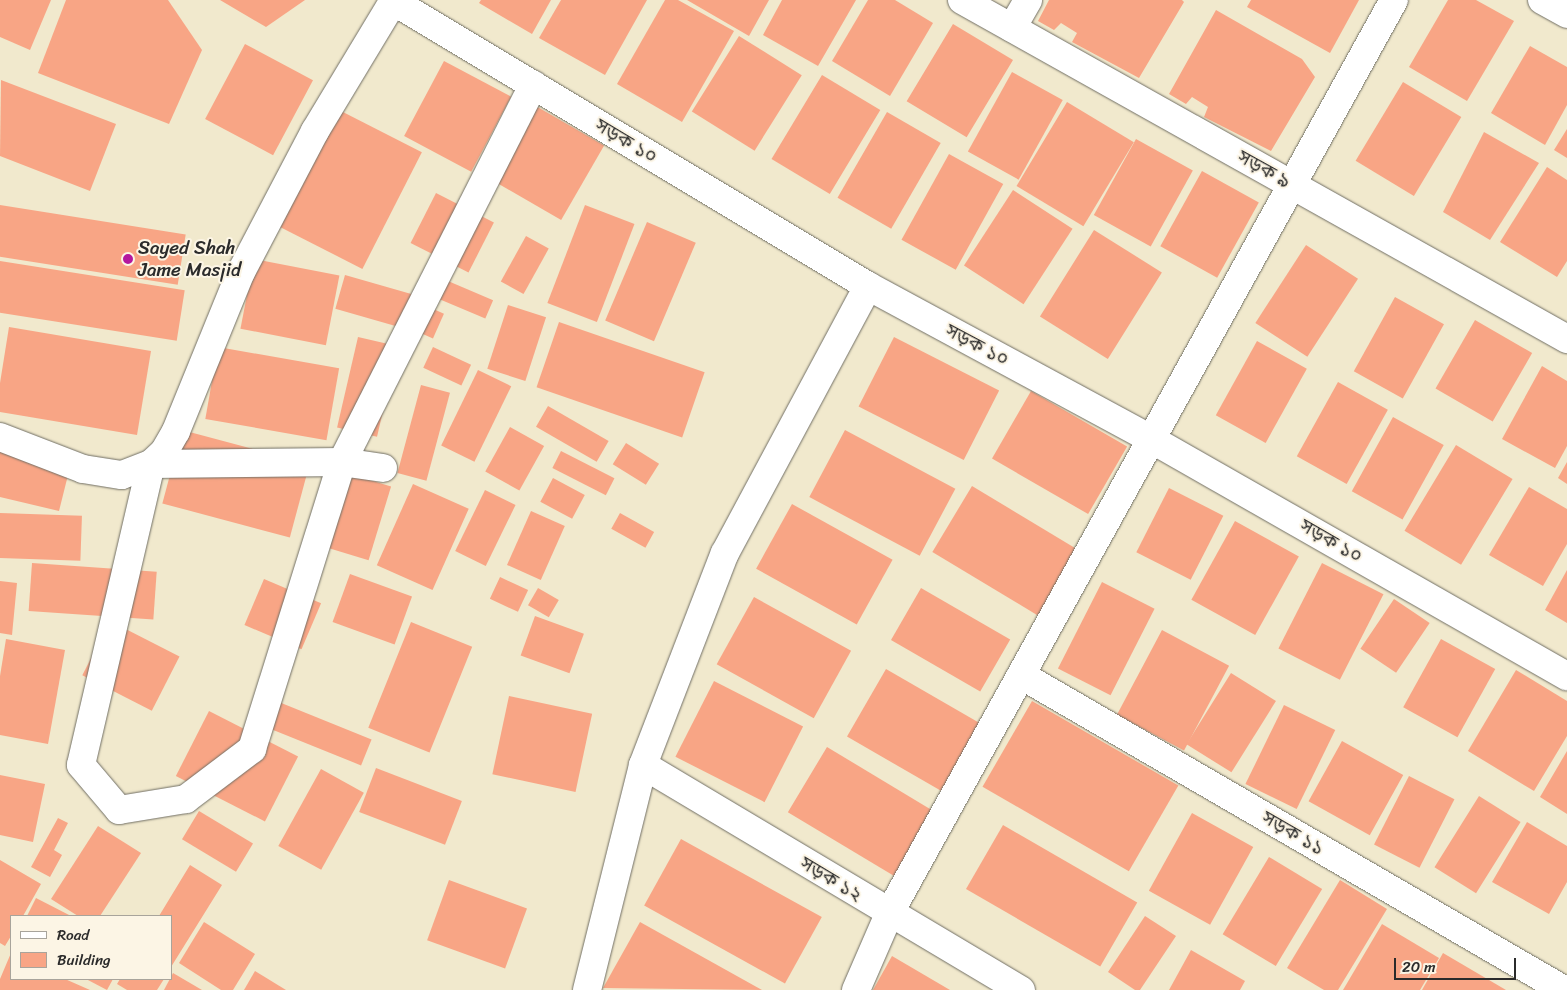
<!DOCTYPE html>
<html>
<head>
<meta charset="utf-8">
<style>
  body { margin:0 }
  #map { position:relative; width:1567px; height:990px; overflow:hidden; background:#f1e9cd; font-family:Sriracha,"Noto Sans Bengali",sans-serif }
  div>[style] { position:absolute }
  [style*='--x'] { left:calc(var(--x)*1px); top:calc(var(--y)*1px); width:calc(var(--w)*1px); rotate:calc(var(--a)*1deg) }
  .building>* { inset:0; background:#f8a585; transform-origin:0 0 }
  .roads { filter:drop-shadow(0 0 1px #706e64) drop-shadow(0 0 1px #706e64) }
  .street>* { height:28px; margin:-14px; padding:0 14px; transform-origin:14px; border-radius:14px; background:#fff }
  .dots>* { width:14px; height:14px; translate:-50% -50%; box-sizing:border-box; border:2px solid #fcf5e5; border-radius:50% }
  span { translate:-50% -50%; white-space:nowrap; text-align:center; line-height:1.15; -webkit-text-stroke:4px #fcf5e5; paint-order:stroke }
  .street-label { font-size:19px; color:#2b2b2b }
  .poi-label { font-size:19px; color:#2b2b2b }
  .left { translate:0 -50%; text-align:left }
  .legend { position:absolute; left:10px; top:915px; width:162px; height:65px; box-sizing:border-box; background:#fcf5e5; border:1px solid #a8a49b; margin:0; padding:6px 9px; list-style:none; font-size:15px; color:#2b2b2b }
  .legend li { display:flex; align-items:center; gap:10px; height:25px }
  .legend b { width:25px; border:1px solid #a8a49b }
  .scale { position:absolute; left:1394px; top:958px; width:122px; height:22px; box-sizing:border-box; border:2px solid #2b2b2b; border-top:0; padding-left:6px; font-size:15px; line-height:18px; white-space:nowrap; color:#2b2b2b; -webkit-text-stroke:4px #fcf5e5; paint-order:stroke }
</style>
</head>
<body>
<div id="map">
  <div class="building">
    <i style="clip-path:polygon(0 0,51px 0,30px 50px,0 37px)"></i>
    <i style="clip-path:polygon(66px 0,168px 0,202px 50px,169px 124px,38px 73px)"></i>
    <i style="clip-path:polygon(220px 0,305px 0,266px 27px)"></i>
    <i style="clip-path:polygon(481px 0,551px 0,532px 34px,479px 3px)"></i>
    <i style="clip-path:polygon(561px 0,647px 0,605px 75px,539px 38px)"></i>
    <i style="clip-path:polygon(665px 0,678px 0,734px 31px,682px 122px,617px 84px)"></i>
    <i style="clip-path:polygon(687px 0,769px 0,749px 36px)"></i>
    <i style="clip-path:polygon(782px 0,856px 0,818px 66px,763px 35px)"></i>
    <i style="clip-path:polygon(868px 0,895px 0,933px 23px,890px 96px,832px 61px)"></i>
    <i style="clip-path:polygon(1049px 0,1182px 0,1184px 2px,1139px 78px,1072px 42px,1077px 33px,1061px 23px,1054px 30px,1038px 21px)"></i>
    <i style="clip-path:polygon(1251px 0,1359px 0,1330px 53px,1247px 7px)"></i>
    <i style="clip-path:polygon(1448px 0,1476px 0,1514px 21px,1467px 101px,1409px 67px)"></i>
    <i style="clip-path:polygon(1216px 10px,1302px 59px,1315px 77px,1271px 151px,1204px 117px,1208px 107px,1192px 97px,1186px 104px,1169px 94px)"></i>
    <i style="left:953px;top:24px;width:70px;height:90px;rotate:31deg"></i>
    <i style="left:739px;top:36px;width:74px;height:89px;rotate:32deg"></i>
    <i style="left:245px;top:44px;width:77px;height:85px;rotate:28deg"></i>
    <i style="clip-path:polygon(1530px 46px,1567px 67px,1567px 105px,1545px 145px,1491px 113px)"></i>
    <i style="left:444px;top:61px;width:76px;height:85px;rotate:28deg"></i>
    <i style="left:1012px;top:72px;width:58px;height:91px;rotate:29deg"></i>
    <i style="left:822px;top:75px;width:68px;height:98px;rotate:31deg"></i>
    <i style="clip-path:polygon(1px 80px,116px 124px,90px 191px,0 156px)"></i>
    <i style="left:1403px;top:82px;width:68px;height:92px;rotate:31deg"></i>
    <i style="left:1067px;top:102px;width:78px;height:98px;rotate:31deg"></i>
    <i style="left:534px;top:105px;width:81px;height:86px;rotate:30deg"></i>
    <i style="left:339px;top:110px;width:93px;height:131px;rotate:27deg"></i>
    <i style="left:887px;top:112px;width:62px;height:99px;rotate:30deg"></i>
    <i style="clip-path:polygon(1567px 129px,1567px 158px,1554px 150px)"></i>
    <i style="clip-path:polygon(1484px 132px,1539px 163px,1490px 240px,1443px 212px)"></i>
    <i style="left:1136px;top:139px;width:65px;height:87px;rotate:29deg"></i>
    <i style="left:949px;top:154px;width:62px;height:98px;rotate:29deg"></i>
    <i style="clip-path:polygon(1547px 167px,1567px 180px,1567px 261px,1557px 277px,1500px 242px)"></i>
    <i style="left:1202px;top:171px;width:65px;height:86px;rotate:29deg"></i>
    <i style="left:1013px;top:190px;width:71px;height:90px;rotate:33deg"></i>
    <i style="left:436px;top:193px;width:65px;height:56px;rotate:27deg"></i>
    <i style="left:0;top:205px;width:188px;height:51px;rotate:9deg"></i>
    <i style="left:585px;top:205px;width:53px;height:105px;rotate:21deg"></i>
    <i style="left:647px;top:222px;width:53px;height:107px;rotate:23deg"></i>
    <i style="left:1094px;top:230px;width:80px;height:102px;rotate:32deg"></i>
    <i style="left:526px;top:236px;width:26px;height:52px;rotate:29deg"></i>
    <i style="left:1306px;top:245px;width:62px;height:93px;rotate:33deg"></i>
    <i style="left:254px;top:259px;width:87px;height:71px;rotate:11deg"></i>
    <i style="left:0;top:261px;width:187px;height:51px;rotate:9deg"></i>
    <i style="left:345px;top:275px;width:78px;height:35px;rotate:16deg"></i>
    <i style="left:448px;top:281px;width:49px;height:20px;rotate:23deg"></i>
    <i style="left:1395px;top:297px;width:56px;height:85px;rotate:29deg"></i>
    <i style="left:422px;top:304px;width:24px;height:27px;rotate:24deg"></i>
    <i style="left:508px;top:305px;width:40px;height:67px;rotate:18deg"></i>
    <i style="left:1475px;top:320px;width:66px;height:79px;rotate:30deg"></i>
    <i style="left:559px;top:322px;width:154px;height:69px;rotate:19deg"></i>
    <i style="clip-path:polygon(9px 327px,151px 351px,137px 435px,0 412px,0 383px)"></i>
    <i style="left:358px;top:337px;width:41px;height:93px;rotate:13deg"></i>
    <i style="left:894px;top:337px;width:118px;height:78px;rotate:27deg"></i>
    <i style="left:1257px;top:341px;width:57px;height:85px;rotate:29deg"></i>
    <i style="left:218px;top:347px;width:123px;height:73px;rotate:10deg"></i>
    <i style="left:433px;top:347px;width:42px;height:23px;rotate:25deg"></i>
    <i style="clip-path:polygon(1542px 366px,1567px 381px,1567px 446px,1555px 468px,1502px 439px)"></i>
    <i style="left:478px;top:370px;width:37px;height:84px;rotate:26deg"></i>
    <i style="left:1338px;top:382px;width:57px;height:85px;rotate:29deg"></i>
    <i style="left:421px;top:385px;width:30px;height:91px;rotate:15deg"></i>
    <i style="left:1031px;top:391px;width:111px;height:78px;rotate:30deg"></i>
    <i style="left:548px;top:406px;width:70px;height:24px;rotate:30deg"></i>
    <i style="left:1393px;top:417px;width:58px;height:85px;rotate:29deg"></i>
    <i style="left:510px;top:427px;width:39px;height:51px;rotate:29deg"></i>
    <i style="left:182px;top:430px;width:132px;height:76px;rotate:15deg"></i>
    <i style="left:845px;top:430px;width:125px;height:76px;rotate:28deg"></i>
    <i style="left:626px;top:443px;width:39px;height:25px;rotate:32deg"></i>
    <i style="left:1456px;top:445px;width:66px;height:100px;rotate:31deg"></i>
    <i style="clip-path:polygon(0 450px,70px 467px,59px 511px,0 497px)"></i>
    <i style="left:561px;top:451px;width:60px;height:19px;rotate:27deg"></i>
    <i style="clip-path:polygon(1567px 462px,1567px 484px,1558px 478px)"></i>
    <i style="left:327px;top:467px;width:67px;height:77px;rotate:17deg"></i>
    <i style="left:553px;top:478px;width:36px;height:27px;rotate:28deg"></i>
    <i style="left:413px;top:484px;width:61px;height:89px;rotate:24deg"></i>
    <i style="left:972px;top:486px;width:125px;height:77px;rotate:31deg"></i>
    <i style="clip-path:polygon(1529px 487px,1567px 509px,1567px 544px,1543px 586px,1489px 555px)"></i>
    <i style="left:1169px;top:488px;width:61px;height:72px;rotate:27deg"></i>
    <i style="left:485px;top:490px;width:34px;height:68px;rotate:26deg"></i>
    <i style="left:792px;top:504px;width:115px;height:74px;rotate:29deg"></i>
    <i style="left:531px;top:511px;width:37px;height:59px;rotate:24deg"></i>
    <i style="left:0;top:513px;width:82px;height:45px;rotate:2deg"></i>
    <i style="left:620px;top:513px;width:39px;height:18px;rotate:29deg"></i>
    <i style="left:1235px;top:521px;width:73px;height:90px;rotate:29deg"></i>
    <i style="left:32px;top:563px;width:125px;height:48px;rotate:4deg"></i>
    <i style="left:1322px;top:563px;width:69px;height:96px;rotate:27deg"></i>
    <i style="clip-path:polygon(1567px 570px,1567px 623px,1545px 610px)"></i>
    <i style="left:350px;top:574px;width:66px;height:51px;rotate:20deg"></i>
    <i style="left:500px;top:577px;width:31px;height:24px;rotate:25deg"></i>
    <i style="left:264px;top:579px;width:62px;height:50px;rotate:23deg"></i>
    <i style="clip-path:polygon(0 581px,17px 583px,12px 635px,0 633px)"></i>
    <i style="left:1102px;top:582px;width:59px;height:97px;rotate:27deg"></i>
    <i style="left:538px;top:588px;width:24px;height:20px;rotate:30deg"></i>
    <i style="left:921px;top:588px;width:103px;height:60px;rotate:30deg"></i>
    <i style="left:754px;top:597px;width:111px;height:77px;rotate:29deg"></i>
    <i style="left:1394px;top:599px;width:43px;height:60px;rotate:34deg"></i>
    <i style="left:535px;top:616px;width:52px;height:42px;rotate:20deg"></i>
    <i style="left:110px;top:621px;width:78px;height:61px;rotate:27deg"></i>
    <i style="left:411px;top:622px;width:66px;height:114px;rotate:22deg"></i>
    <i style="left:1162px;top:630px;width:76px;height:96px;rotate:28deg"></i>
    <i style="clip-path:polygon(6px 639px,65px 650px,48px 744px,0 735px,0 676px)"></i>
    <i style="left:1441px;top:639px;width:62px;height:78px;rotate:29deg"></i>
    <i style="left:886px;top:669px;width:111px;height:78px;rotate:30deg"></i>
    <i style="clip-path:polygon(1516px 670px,1567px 701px,1567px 736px,1534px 791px,1468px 751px)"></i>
    <i style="left:1231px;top:673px;width:53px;height:84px;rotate:32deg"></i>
    <i style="left:714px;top:681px;width:100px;height:85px;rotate:27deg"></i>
    <i style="left:264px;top:696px;width:116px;height:28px;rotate:22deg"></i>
    <i style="left:509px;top:696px;width:85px;height:80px;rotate:12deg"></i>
    <i style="left:1032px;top:701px;width:169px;height:99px;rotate:30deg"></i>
    <i style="left:1284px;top:705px;width:57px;height:88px;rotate:26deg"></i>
    <i style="left:209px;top:711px;width:100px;height:73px;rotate:27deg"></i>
    <i style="left:1342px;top:741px;width:70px;height:69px;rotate:29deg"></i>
    <i style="left:827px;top:747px;width:125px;height:76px;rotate:31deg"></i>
    <i style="clip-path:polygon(1567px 751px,1567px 814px,1540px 797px)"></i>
    <i style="left:376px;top:768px;width:92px;height:47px;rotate:21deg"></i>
    <i style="left:321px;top:769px;width:49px;height:88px;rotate:29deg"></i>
    <i style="clip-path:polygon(0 775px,45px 784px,33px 842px,0 835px)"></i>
    <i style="left:1409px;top:776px;width:51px;height:77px;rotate:27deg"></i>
    <i style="left:1479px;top:796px;width:49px;height:84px;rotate:32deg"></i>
    <i style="left:199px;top:811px;width:63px;height:33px;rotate:31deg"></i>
    <i style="left:1192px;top:813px;width:70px;height:89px;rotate:29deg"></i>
    <i style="clip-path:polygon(58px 818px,68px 823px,54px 850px,62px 855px,50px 877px,31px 867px)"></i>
    <i style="clip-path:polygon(1527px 822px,1567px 846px,1567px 882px,1549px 914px,1492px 882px)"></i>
    <i style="left:1003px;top:825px;width:155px;height:74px;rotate:30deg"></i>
    <i style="clip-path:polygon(98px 826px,141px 853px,100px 916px,78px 916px,51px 899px)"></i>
    <i style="left:681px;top:839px;width:161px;height:76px;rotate:29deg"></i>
    <i style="left:1269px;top:857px;width:62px;height:90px;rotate:31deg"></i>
    <i style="clip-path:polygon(0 860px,41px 884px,23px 916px,11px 916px,11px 936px,5px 946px,0 943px)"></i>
    <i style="clip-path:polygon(190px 865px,222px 885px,171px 967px,171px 916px,159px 916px)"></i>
    <i style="left:449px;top:880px;width:83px;height:64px;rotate:20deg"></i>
    <i style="clip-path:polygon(1340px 880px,1387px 909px,1338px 990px,1324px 990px,1287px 968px)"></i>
    <i style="clip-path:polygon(36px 898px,71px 916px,27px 916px)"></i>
    <i style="clip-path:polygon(1145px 916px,1176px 936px,1140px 990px,1135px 990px,1108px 972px)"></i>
    <i style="clip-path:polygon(204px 922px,255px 954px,233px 990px,221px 990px,179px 963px)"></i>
    <i style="clip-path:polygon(640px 922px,762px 990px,603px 988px)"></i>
    <i style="clip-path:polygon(1382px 924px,1439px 958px,1420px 990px,1343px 990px)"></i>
    <i style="clip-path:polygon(1191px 950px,1245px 981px,1240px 990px,1169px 990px)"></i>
    <i style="clip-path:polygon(11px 953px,11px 979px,65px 979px,90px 990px,0 990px,0 979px)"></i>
    <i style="clip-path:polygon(1443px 953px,1506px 990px,1422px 990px)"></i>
    <i style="clip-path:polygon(892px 956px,950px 990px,873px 990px)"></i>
    <i style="clip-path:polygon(255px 971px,286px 990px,244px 990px)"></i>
    <i style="clip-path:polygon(173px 973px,202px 990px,164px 990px)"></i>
    <i style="clip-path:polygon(86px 979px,113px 979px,107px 990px)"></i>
    <i style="clip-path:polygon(120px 979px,164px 979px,157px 990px,127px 990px,117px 984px)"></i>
  </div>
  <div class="roads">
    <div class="street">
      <i style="--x:962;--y:0;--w:694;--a:29.26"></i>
      <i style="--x:1542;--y:0;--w:29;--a:29"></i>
      <i style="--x:393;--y:1;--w:554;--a:30.96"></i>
      <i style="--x:868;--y:286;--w:322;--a:28.4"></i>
      <i style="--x:1151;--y:439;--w:479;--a:29.7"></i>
      <i style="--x:1012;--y:28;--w:32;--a:-60"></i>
      <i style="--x:0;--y:437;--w:89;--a:21.1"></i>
      <i style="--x:83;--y:469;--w:39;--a:9"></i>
      <i style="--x:122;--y:475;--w:31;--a:-21"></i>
      <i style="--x:151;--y:464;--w:18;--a:-43"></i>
      <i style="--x:164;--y:452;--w:24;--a:-60"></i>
      <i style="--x:176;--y:431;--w:172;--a:-67.8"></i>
      <i style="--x:241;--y:272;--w:159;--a:-62.3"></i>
      <i style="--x:315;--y:131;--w:153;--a:-58.9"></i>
      <i style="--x:383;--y:468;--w:41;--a:-171.7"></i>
      <i style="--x:342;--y:462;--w:191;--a:179.4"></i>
      <i style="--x:151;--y:464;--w:309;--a:103.1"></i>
      <i style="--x:81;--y:765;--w:59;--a:49.8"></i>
      <i style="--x:119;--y:810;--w:68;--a:-9.3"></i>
      <i style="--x:186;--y:799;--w:83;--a:-37.1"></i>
      <i style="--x:252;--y:749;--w:301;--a:-72.6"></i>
      <i style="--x:342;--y:462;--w:423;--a:-63.1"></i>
      <i style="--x:1021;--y:675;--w:628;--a:30.12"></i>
      <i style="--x:643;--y:765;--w:440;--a:30.8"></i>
      <i style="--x:587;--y:990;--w:232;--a:-76"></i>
      <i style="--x:643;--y:765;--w:227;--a:-68.9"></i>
      <i style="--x:725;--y:553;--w:303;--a:-61.8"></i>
      <i style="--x:856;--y:990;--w:83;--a:-66.5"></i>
      <i style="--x:889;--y:914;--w:1044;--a:-61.08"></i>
    </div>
  </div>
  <div class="dots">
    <i style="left:128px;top:259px;background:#b5179e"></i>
  </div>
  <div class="street-label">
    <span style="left:626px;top:141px;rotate:31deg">সড়ক ১০</span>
    <span style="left:1264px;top:169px;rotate:29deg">সড়ক ৯</span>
    <span style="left:977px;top:345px;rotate:28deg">সড়ক ১০</span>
    <span style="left:1331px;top:541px;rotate:30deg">সড়ক ১০</span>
    <span style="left:1293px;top:833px;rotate:30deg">সড়ক ১১</span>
    <span style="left:831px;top:879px;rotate:31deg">সড়ক ১২</span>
  </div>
  <div class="poi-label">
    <span class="left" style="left:138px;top:259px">Sayed Shah<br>Jame Masjid</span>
  </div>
  <ul class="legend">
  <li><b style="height:6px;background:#fff"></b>Road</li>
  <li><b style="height:14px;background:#f8a585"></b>Building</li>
  </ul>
  <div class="scale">20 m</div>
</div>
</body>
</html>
